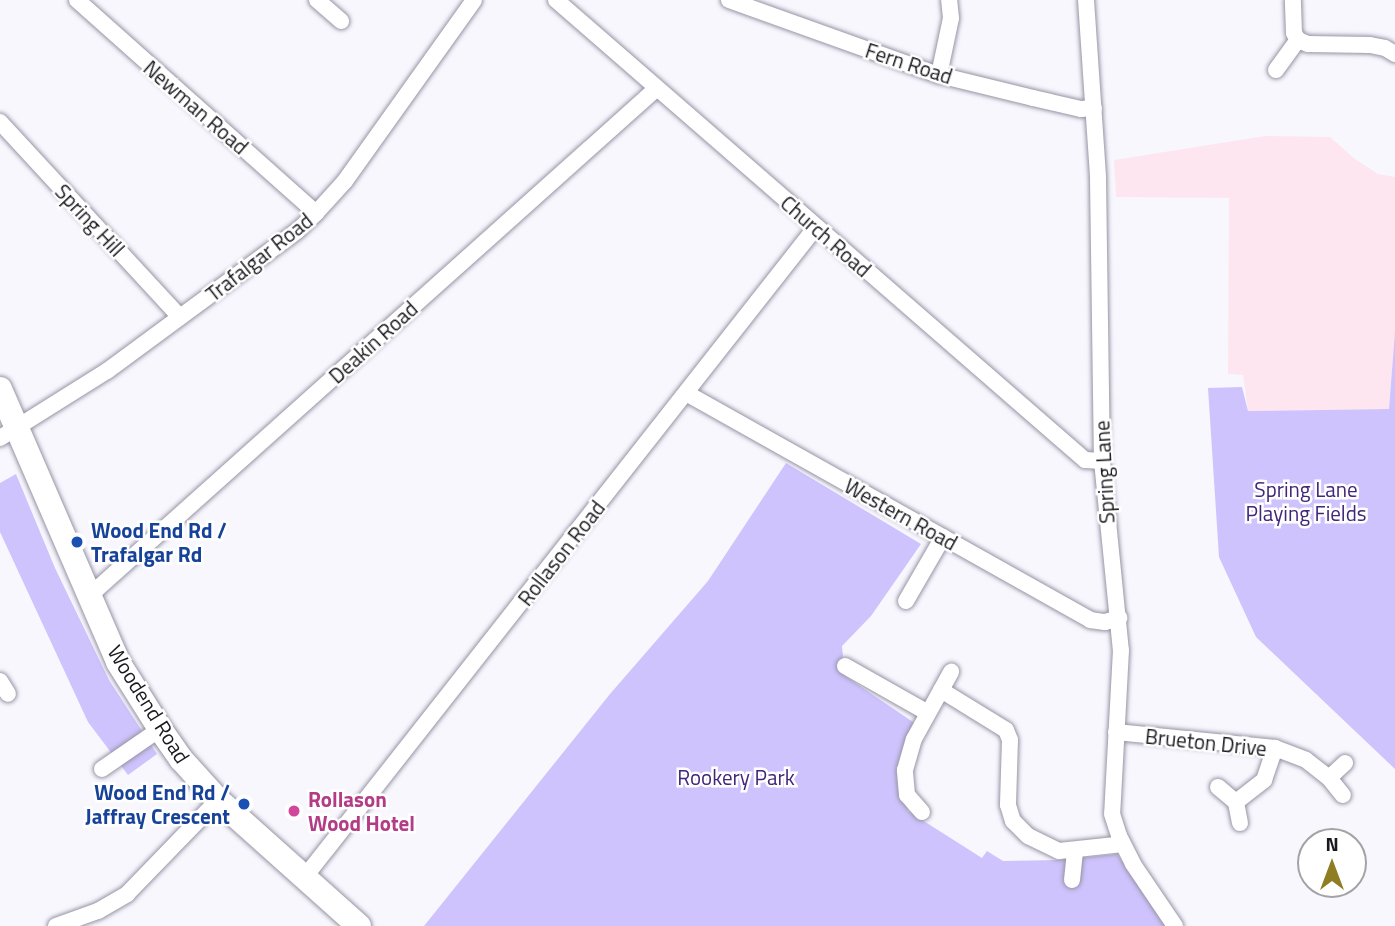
<!DOCTYPE html>
<html>
<head>
<meta charset="utf-8">
<style>
  body { margin:0 }
  #map { position:relative; width:1395px; height:926px; overflow:hidden; background:#f8f7fe; font-family:"Titillium Web",sans-serif }
  div>[style] { position:absolute }
  [style*='--x'] { left:calc(var(--x)*1px); top:calc(var(--y)*1px); width:calc(var(--w)*1px); rotate:calc(var(--a)*1deg) }
  .education>* { inset:0; background:#fee6f1 }
  .green>* { inset:0; background:#cec3fd }
  .roads { filter:drop-shadow(0 0 2px #9694a4) drop-shadow(0 0 2px #9694a4) }
  .minor>* { height:16px; margin:-8px; padding:0 8px; transform-origin:8px; border-radius:8px; background:#fff }
  .primary>* { height:24px; margin:-12px; padding:0 12px; transform-origin:12px; border-radius:12px; background:#fff }
  .dots>* { width:19px; height:19px; translate:-50% -50%; box-sizing:border-box; border:4px solid #fff; border-radius:50% }
  span { translate:-50% -50%; white-space:nowrap; text-align:center; line-height:1.15; -webkit-text-stroke:5px #fff; paint-order:stroke }
  .street-label { font-size:21px; color:#19181e }
  .park-label { font-size:21px; color:#422679 }
  .transit-label { font-size:21px; color:#164399; font-weight:700 }
  .left { translate:0 -50%; text-align:left }
  .right { translate:-100% -50%; text-align:right }
  .hotel-label { font-size:21px; color:#b23c85; font-weight:700 }
  .north { position:absolute; left:1297px; top:828px; width:70px; height:70px; box-sizing:border-box; background:#fff; border:2px solid #a3a3a5; border-radius:50%; rotate:0deg; font-size:19px; font-weight:700; line-height:28px; text-align:center; color:#19181e }
  .north::after { content:''; display:block; margin:auto; width:24px; height:32px; background:#8f7d23; clip-path:polygon(50% 0,100% 100%,50% 72%,0 100%) }
</style>
</head>
<body>
<div id="map">
  <div class="education">
    <i style="clip-path:polygon(1265px 136px,1330px 137px,1355px 159px,1378px 174px,1395px 177px,1395px 331px,1389px 409px,1248px 411px,1243px 375px,1228px 374px,1229px 198px,1116px 197px,1114px 160px)"></i>
  </div>
  <div class="green">
    <i style="clip-path:polygon(1395px 331px,1395px 769px,1256px 637px,1219px 557px,1208px 388px,1242px 387px,1248px 411px,1389px 409px)"></i>
    <i style="clip-path:polygon(786px 463px,921px 544px,871px 616px,842px 646px,845px 676px,916px 724px,902px 793px,908px 811px,982px 858px,987px 851px,1003px 861px,1060px 860px,1117px 854px,1167px 926px,424px 926px,610px 694px,708px 581px)"></i>
    <i style="clip-path:polygon(16px 474px,55px 568px,109px 680px,157px 754px,128px 775px,88px 722px,0 532px,0 483px)"></i>
  </div>
  <div class="roads">
    <div class="minor">
      <i style="--x:77;--y:0;--w:320;--a:41.7"></i>
      <i style="--x:317;--y:0;--w:32;--a:41"></i>
      <i style="--x:556;--y:0;--w:701;--a:41.01"></i>
      <i style="--x:1085;--y:460;--w:17;--a:3"></i>
      <i style="--x:729;--y:0;--w:223;--a:19.7"></i>
      <i style="--x:939;--y:75;--w:97;--a:13.7"></i>
      <i style="--x:1033;--y:98;--w:49;--a:12.9"></i>
      <i style="--x:1081;--y:109;--w:13;--a:-4"></i>
      <i style="--x:1086;--y:0;--w:178;--a:86.1"></i>
      <i style="--x:1098;--y:178;--w:283;--a:89.2"></i>
      <i style="--x:1102;--y:461;--w:190;--a:84.3"></i>
      <i style="--x:1121;--y:650;--w:164;--a:93.1"></i>
      <i style="--x:1112;--y:814;--w:23;--a:72"></i>
      <i style="--x:1119;--y:836;--w:31;--a:63"></i>
      <i style="--x:1133;--y:864;--w:75;--a:55.9"></i>
      <i style="--x:1298;--y:40;--w:11;--a:22"></i>
      <i style="--x:1308;--y:44;--w:62;--a:0.9"></i>
      <i style="--x:1370;--y:45;--w:15;--a:11"></i>
      <i style="--x:1385;--y:48;--w:12;--a:31"></i>
      <i style="--x:1276;--y:70;--w:37;--a:-54"></i>
      <i style="--x:1298;--y:40;--w:8;--a:-120"></i>
      <i style="--x:1294;--y:33;--w:33;--a:-92"></i>
      <i style="--x:939;--y:75;--w:58;--a:-78.1"></i>
      <i style="--x:951;--y:18;--w:18;--a:-96"></i>
      <i style="--x:0;--y:122;--w:265;--a:47.3"></i>
      <i style="--x:686;--y:393;--w:463;--a:29.3"></i>
      <i style="--x:1090;--y:620;--w:15;--a:8"></i>
      <i style="--x:1105;--y:622;--w:15;--a:-16"></i>
      <i style="--x:0;--y:438;--w:126;--a:-32.1"></i>
      <i style="--x:107;--y:371;--w:236;--a:-36.4"></i>
      <i style="--x:297;--y:231;--w:26;--a:-43"></i>
      <i style="--x:316;--y:213;--w:43;--a:-47.8"></i>
      <i style="--x:345;--y:181;--w:222;--a:-54.5"></i>
      <i style="--x:88;--y:597;--w:763;--a:-41.81"></i>
      <i style="--x:906;--y:601;--w:74;--a:-60"></i>
      <i style="--x:845;--y:666;--w:95;--a:29.5"></i>
      <i style="--x:0;--y:681;--w:15;--a:58"></i>
      <i style="--x:941;--y:690;--w:76;--a:31.6"></i>
      <i style="--x:1006;--y:730;--w:11;--a:68"></i>
      <i style="--x:1010;--y:740;--w:65;--a:91.8"></i>
      <i style="--x:1008;--y:805;--w:17;--a:73"></i>
      <i style="--x:1013;--y:821;--w:21;--a:45"></i>
      <i style="--x:1028;--y:836;--w:34;--a:26"></i>
      <i style="--x:1059;--y:851;--w:64;--a:-6.2"></i>
      <i style="--x:1116;--y:732;--w:160;--a:5.7"></i>
      <i style="--x:1275;--y:748;--w:33;--a:21"></i>
      <i style="--x:1306;--y:760;--w:29;--a:38"></i>
      <i style="--x:1329;--y:778;--w:22;--a:51"></i>
      <i style="--x:102;--y:769;--w:70;--a:-34.6"></i>
      <i style="--x:1329;--y:778;--w:22;--a:-43"></i>
      <i style="--x:1218;--y:787;--w:23;--a:40"></i>
      <i style="--x:922;--y:812;--w:23;--a:-131"></i>
      <i style="--x:907;--y:795;--w:25;--a:-95"></i>
      <i style="--x:905;--y:770;--w:32;--a:-74"></i>
      <i style="--x:914;--y:739;--w:77;--a:-61.1"></i>
      <i style="--x:1240;--y:823;--w:21;--a:-101"></i>
      <i style="--x:1236;--y:802;--w:36;--a:-38"></i>
      <i style="--x:1264;--y:780;--w:34;--a:-71"></i>
      <i style="--x:304;--y:878;--w:828;--a:-51.82"></i>
      <i style="--x:1072;--y:880;--w:29;--a:-84"></i>
      <i style="--x:56;--y:926;--w:45;--a:-19.7"></i>
      <i style="--x:98;--y:911;--w:34;--a:-30"></i>
      <i style="--x:127;--y:894;--w:131;--a:-45.9"></i>
    </div>
    <div class="primary">
      <i style="--x:0;--y:389;--w:297;--a:66.6"></i>
      <i style="--x:118;--y:662;--w:79;--a:57.9"></i>
      <i style="--x:160;--y:729;--w:37;--a:55"></i>
      <i style="--x:181;--y:759;--w:55;--a:47.9"></i>
      <i style="--x:218;--y:800;--w:189;--a:41.8"></i>
    </div>
  </div>
  <div class="dots">
    <i style="left:77px;top:542px;background:#1a4fb4"></i>
    <i style="left:244px;top:804px;background:#1a4fb4"></i>
    <i style="left:294px;top:811px;background:#d1479c"></i>
  </div>
  <div class="street-label">
    <span style="left:909px;top:63px;rotate:18deg">Fern Road</span>
    <span style="left:196px;top:107px;rotate:41deg">Newman Road</span>
    <span style="left:90px;top:220px;rotate:47deg">Spring Hill</span>
    <span style="left:826px;top:236px;rotate:41deg">Church Road</span>
    <span style="left:259px;top:257px;rotate:-38deg">Trafalgar Road</span>
    <span style="left:373px;top:342px;rotate:-42deg">Deakin Road</span>
    <span style="left:1104px;top:472px;rotate:-93deg">Spring Lane</span>
    <span style="left:901px;top:514px;rotate:29deg">Western Road</span>
    <span style="left:561px;top:553px;rotate:-52deg">Rollason Road</span>
    <span style="left:149px;top:704px;rotate:58deg">Woodend Road</span>
    <span style="left:1206px;top:742px;rotate:6deg">Brueton Drive</span>
  </div>
  <div class="park-label">
    <span style="left:1306px;top:501px">Spring Lane<br>Playing Fields</span>
    <span style="left:736px;top:777px">Rookery Park</span>
  </div>
  <div class="transit-label">
    <span class="left" style="left:91px;top:542px">Wood End Rd /<br>Trafalgar Rd</span>
    <span class="right" style="left:230px;top:804px">Wood End Rd /<br>Jaffray Crescent</span>
  </div>
  <div class="hotel-label">
    <span class="left" style="left:308px;top:811px">Rollason<br>Wood Hotel</span>
  </div>
  <div class="north">N</div>
</div>
</body>
</html>
